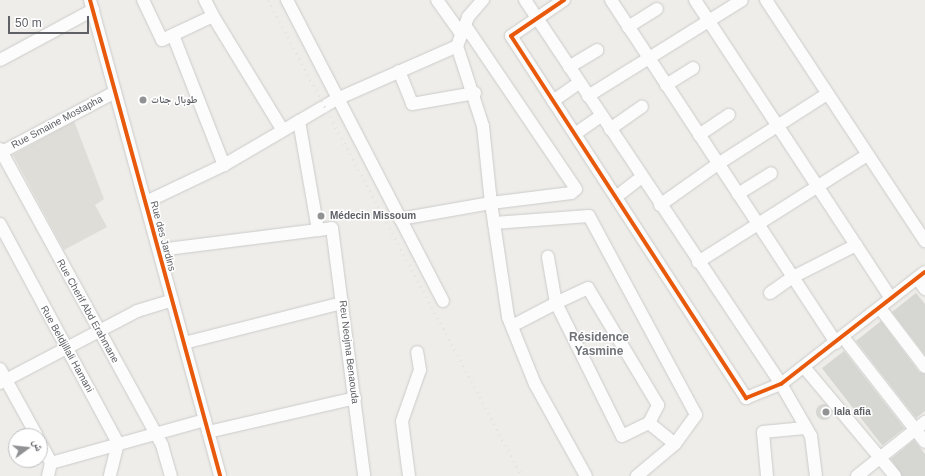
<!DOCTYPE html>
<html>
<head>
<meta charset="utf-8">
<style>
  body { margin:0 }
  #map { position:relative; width:925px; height:476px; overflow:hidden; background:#eeede9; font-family:Helvetica,"Noto Naskh Arabic",sans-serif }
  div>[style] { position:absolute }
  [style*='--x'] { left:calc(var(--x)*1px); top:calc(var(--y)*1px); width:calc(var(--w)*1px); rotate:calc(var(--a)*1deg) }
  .education>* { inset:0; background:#deddd8 }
  .building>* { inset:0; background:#d6d6d3; transform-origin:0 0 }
  .round { border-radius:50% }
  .roads { filter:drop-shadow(0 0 1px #cbcbca) drop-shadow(0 0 1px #cbcbca) }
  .street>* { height:12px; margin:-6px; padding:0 6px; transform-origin:6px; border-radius:6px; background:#fcfcfc }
  .rail>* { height:3px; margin-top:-1.5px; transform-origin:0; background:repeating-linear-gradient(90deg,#e3e3e3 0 1px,transparent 0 6px) }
  .cycleway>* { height:4px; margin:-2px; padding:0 2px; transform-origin:2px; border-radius:2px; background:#e8590c }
  .dots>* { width:11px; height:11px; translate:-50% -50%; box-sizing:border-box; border:2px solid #fff; border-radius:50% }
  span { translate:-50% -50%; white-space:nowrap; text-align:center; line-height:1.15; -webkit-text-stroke:3px #fff; paint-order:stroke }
  .poi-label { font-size:10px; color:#5f6166; font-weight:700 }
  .left { translate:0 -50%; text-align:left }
  .street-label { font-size:10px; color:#5f6166 }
  .quarter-label { font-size:12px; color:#707378; font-weight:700 }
  .north { position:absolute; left:8px; top:428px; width:40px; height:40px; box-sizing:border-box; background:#fff; border:1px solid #bfc0c2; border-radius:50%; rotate:75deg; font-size:11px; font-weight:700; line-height:16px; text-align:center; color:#5f6166 }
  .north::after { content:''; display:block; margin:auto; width:14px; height:18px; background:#919294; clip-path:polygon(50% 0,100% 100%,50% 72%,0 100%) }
  .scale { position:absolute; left:8px; top:16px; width:81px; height:18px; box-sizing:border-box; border:2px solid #5f6166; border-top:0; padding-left:5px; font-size:12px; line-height:14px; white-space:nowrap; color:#5f6166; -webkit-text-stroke:3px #fff; paint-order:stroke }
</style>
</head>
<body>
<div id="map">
  <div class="education">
    <i style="clip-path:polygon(74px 121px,104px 199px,95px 205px,107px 227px,64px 250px,13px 155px)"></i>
  </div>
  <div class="building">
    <i style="clip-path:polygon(916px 293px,925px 304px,925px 355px,892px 312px)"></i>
    <i style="clip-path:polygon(881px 321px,919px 372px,925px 374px,925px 411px,916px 418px,856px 341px)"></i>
    <i style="left:844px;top:351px;width:98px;height:28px;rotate:52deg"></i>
    <i class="round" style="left:816px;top:404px;width:16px;height:16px"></i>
    <i style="clip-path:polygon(914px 440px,925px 454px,925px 476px,902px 476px,891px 459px)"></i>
  </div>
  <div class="roads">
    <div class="street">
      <i style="--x:90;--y:0;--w:493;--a:74.7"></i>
      <i style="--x:143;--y:0;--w:44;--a:64.6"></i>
      <i style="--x:162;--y:40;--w:56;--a:-25.2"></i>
      <i style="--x:213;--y:16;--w:132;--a:58.6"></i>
      <i style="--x:205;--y:0;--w:18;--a:63"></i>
      <i style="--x:287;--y:0;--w:339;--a:62.6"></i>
      <i style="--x:437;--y:0;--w:43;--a:54.5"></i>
      <i style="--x:525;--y:0;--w:462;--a:56.3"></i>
      <i style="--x:781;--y:384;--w:60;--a:60"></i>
      <i style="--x:811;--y:436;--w:40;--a:82.9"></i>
      <i style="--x:564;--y:0;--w:64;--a:145.8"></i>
      <i style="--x:511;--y:36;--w:432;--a:57"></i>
      <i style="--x:746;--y:398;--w:38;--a:-22"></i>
      <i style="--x:781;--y:384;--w:182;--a:-37.9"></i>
      <i style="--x:611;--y:0;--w:410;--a:56.7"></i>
      <i style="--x:695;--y:0;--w:357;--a:56.7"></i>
      <i style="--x:766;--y:0;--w:289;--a:56.6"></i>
      <i style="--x:628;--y:27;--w:34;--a:-32"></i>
      <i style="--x:173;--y:35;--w:140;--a:68.6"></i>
      <i style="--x:457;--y:46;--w:84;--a:72"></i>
      <i style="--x:483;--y:126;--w:77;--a:84.1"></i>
      <i style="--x:491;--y:203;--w:115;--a:81.5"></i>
      <i style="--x:508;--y:317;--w:72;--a:68.1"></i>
      <i style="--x:535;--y:384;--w:105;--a:61"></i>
      <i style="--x:0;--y:60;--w:106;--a:-28.3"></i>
      <i style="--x:569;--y:67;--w:33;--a:-31"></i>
      <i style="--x:399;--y:71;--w:35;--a:68"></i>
      <i style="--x:412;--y:104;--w:64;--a:-9.9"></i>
      <i style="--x:666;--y:85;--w:32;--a:-32"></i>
      <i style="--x:588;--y:96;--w:181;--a:-31.9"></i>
      <i style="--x:553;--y:101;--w:32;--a:-35"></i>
      <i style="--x:299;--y:121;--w:111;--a:80.1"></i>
      <i style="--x:610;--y:129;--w:39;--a:-35"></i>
      <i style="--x:575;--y:134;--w:32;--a:-35"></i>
      <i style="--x:699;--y:135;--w:36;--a:-34"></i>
      <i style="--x:0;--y:149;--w:337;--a:61.3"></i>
      <i style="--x:162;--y:445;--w:32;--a:74"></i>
      <i style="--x:0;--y:153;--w:130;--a:-27.9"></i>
      <i style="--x:738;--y:194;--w:39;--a:-32"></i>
      <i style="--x:616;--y:197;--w:33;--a:-38"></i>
      <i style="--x:146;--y:202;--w:86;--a:-25.4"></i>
      <i style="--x:224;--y:165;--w:131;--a:-30.3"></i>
      <i style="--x:337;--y:99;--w:131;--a:-23.8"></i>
      <i style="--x:457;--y:46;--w:31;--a:-69"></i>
      <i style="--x:468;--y:17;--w:23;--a:-49"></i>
      <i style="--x:660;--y:205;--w:71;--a:-35.3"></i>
      <i style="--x:718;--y:164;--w:130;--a:-32.7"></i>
      <i style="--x:400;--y:219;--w:92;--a:-10"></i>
      <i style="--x:491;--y:203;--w:81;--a:-7.1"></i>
      <i style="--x:571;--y:193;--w:6;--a:-39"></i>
      <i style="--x:576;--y:189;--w:198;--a:-124.1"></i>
      <i style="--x:494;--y:223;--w:95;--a:-4.2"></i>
      <i style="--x:589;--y:216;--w:226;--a:61.7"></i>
      <i style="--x:696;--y:415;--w:36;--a:126"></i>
      <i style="--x:675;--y:444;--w:50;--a:139.9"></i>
      <i style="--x:0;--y:224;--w:249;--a:61.7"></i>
      <i style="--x:118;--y:443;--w:34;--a:104"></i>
      <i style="--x:159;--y:250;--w:174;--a:-7.2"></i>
      <i style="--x:332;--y:228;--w:250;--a:82.6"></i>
      <i style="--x:698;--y:262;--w:200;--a:-32.3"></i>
      <i style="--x:917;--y:278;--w:14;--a:54"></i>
      <i style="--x:770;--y:293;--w:28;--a:-35"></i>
      <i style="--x:793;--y:277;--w:71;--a:-26.9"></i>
      <i style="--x:880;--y:308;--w:74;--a:52.7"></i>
      <i style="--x:512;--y:326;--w:50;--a:-27.6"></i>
      <i style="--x:556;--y:303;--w:148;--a:63.6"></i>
      <i style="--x:622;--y:436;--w:30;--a:-26"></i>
      <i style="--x:649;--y:423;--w:20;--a:-63"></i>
      <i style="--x:658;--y:405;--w:136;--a:-120.9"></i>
      <i style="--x:588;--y:288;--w:35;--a:155"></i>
      <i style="--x:556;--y:303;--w:47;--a:-99.9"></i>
      <i style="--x:843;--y:337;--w:133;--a:52"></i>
      <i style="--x:184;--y:343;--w:163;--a:-14.2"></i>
      <i style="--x:804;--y:367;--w:142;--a:50.1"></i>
      <i style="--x:0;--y:369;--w:77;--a:61.1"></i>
      <i style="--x:0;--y:383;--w:155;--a:-27.7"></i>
      <i style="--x:137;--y:311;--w:37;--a:-17"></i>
      <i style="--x:649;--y:423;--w:33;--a:39"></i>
      <i style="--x:208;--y:432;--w:151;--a:-13"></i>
      <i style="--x:40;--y:442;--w:24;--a:62"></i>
      <i style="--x:51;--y:463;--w:160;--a:-15.6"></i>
      <i style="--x:48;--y:476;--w:13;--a:-77"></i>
      <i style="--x:409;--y:476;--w:55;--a:-97.3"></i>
      <i style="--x:402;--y:421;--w:54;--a:-70.6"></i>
      <i style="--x:420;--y:370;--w:18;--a:-99"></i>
      <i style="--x:767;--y:476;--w:44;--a:-95.2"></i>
      <i style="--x:763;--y:432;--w:42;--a:-5.4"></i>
      <i style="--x:857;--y:476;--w:87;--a:-38.5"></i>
    </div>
  </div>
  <div class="rail">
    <i style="--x:268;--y:0;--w:540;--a:61.92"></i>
  </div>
  <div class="cycleway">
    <i style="--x:90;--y:0;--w:493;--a:74.7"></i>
    <i style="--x:564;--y:0;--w:64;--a:145.8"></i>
    <i style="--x:511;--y:36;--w:432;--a:57"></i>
    <i style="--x:746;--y:398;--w:38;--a:-22"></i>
    <i style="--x:781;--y:384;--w:182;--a:-37.9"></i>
  </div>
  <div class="dots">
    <i style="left:143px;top:100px;background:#919294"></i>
    <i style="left:321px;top:216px;background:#919294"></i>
    <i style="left:826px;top:412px;background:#919294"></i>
  </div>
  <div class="poi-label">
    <span class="left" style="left:151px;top:100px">طوبال جنات</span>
    <span class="left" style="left:330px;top:216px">Médecin Missoum</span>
    <span class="left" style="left:834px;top:412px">lala afia</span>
  </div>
  <div class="street-label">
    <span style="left:57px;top:122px;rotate:-28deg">Rue Smaine Mostapha</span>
    <span style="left:163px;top:236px;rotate:75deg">Rue des Jardins</span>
    <span style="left:88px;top:311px;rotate:61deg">Rue Cherif Abd Erahmane</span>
    <span style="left:67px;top:349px;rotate:61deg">Rue Beldjillali Hamani</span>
    <span style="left:349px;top:352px;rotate:83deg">Reu Neojma Benaouda</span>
  </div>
  <div class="quarter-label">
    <span style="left:599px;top:345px">Résidence<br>Yasmine</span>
  </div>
  <div class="north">ش</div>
  <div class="scale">50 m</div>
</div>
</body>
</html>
